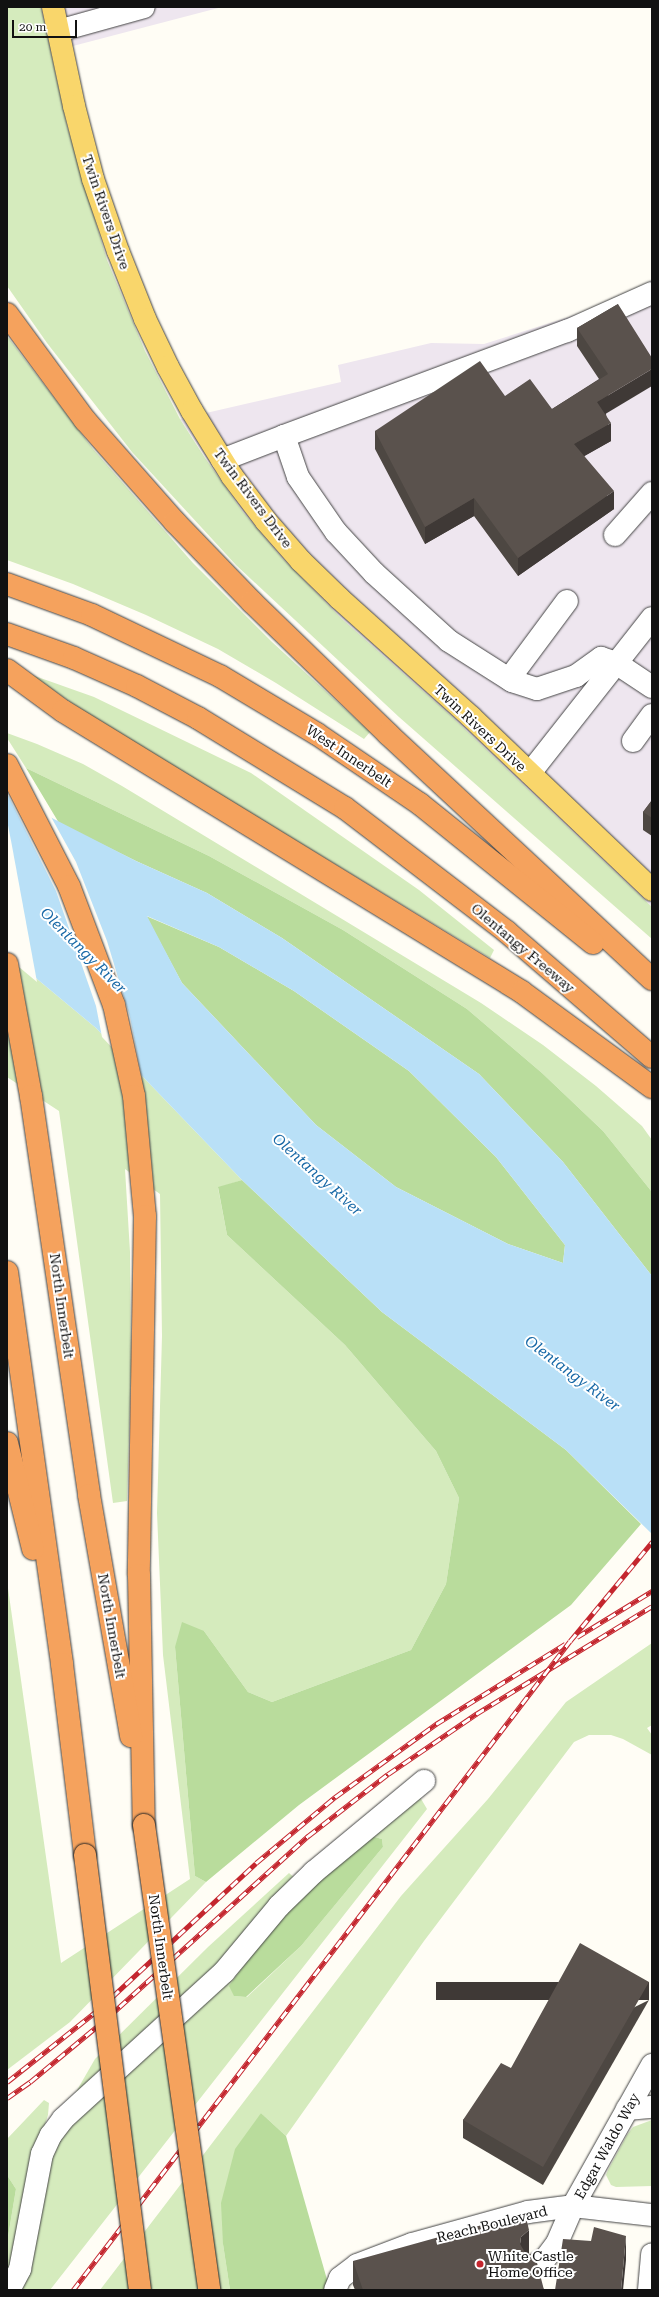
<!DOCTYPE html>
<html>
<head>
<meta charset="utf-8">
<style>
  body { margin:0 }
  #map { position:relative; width:659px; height:2297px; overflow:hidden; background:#fffdf5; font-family:"Roboto Serif",serif }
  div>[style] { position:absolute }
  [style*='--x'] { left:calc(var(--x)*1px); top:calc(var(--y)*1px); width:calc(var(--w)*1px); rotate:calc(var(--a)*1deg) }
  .industrial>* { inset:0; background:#eee6ef }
  .green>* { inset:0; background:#d5ebbd }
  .forest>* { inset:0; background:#b9dc9c }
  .water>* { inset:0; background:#b9e0f7 }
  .pier>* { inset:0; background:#fffdf5 }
  .roads { filter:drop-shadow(0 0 1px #444) drop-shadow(0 0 1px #444) }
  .minor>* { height:22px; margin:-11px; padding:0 11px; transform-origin:11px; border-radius:11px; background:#fff }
  .major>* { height:22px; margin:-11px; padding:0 11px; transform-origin:11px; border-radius:11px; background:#f9d66b }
  .highway>* { height:22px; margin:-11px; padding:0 11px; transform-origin:11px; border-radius:11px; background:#f5a25d }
  .rail>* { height:4.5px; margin-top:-2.25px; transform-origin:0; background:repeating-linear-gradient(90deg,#fff 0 9px,#c4262e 0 18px); box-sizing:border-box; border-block:1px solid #c4262e }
  .bridges { filter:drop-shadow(0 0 1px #222) drop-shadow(0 0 1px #222) }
  .highway-bridge>* { height:22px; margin:-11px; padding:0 11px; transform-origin:11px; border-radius:11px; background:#f5a25d }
  .wall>* { inset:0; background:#4d4742 }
  .shaded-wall>* { inset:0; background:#3f3936; transform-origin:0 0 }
  .building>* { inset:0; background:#5a524d }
  .dots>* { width:11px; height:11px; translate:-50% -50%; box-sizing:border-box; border:2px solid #fff; border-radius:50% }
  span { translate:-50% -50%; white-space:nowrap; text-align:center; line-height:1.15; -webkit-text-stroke:4px #fff; paint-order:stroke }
  .street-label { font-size:14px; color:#111 }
  .poi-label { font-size:14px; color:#111 }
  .left { translate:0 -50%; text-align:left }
  .water-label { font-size:15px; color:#1768a6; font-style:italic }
  .frame { position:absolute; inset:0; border:8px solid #111; pointer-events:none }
  .scale { position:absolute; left:12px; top:20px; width:65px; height:18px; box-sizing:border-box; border:2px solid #111; border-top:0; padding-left:5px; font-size:12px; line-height:14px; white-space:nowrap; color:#111; -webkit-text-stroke:3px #fff; paint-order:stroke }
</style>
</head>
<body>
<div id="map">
  <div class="industrial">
    <i style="clip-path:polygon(41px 7px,222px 7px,50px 52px)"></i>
    <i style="clip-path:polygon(652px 280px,652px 907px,450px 715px,342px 619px,282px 558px,243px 512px,180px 419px,341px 382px,338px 365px,431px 343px,484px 344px,616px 302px)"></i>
  </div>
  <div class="green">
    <i style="clip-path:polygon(7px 7px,41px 7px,67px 126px,107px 260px,145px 351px,180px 419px,205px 458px,243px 512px,282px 558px,342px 619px,450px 715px,652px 907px,652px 939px,399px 717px,236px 565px,132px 452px,47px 343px,7px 286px)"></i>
    <i style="clip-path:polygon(7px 336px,93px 449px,193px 563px,272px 642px,370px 732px,364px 739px,276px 683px,218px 649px,146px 615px,73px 584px,7px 560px)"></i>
    <i style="clip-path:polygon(32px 675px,94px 697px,251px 773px,419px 890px,494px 950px,490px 958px,87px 714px)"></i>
    <i style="clip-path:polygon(7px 733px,37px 744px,83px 764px,122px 786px,481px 1003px,543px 1045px,596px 1086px,642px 1126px,652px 1140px,652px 1192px,603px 1131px,542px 1073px,467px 1009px,343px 930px,209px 856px,26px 768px,7px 738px)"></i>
    <i style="clip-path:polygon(7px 954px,96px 1028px,242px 1180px,218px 1188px,227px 1235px,345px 1345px,436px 1451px,459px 1498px,446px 1584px,411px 1650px,272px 1702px,248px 1692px,204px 1631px,175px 1647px,195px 1876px,206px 1882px,70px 2022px,7px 2070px,7px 1581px,61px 1963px,190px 1879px,163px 1655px,157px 1513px,162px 1336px,160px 1194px,125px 1169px,130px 1252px,131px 1369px,127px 1501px,113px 1503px,59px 1111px,7px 1077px)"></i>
    <i style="clip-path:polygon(652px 1643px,652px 1725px,647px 1728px,652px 1735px,652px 1755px,623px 1739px,611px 1735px,589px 1735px,574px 1742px,424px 1941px,286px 2136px,261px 2113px,223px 2244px,230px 2290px,100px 2290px,401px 1896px,488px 1799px,566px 1702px)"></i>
    <i style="clip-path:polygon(420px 1797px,427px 1809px,50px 2290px,16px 2290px,45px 2169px,62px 2132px,284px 1911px,234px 1996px,247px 1997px,301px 1946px,383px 1847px,382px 1839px,371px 1836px)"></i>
    <i style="clip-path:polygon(289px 1873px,296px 1879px,214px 1975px,69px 2104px,95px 2059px,208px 1947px)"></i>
    <i style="clip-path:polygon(44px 2100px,49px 2103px,48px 2115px,35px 2155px,7px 2282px,7px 2243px,16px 2189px,7px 2175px,7px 2139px)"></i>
    <i style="clip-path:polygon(652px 2120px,652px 2186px,616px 2187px,611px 2185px,606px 2175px,608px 2170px,627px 2135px,633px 2127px)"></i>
  </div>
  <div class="forest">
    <i style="clip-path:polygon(26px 768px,209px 856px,343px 930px,467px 1009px,542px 1073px,603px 1131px,652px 1192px,652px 1276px,563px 1162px,479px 1074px,282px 938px,207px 893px,136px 861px,59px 823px)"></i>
    <i style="clip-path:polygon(146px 916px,219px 947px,294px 991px,409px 1071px,496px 1157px,565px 1245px,563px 1263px,508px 1244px,396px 1187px,316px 1125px,182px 983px)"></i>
    <i style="clip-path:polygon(242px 1180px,382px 1312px,566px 1450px,641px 1524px,571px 1605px,299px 1805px,206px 1882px,195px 1876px,175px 1647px,182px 1622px,204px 1631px,248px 1692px,272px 1702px,411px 1650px,446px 1584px,459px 1498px,436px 1451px,345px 1345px,227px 1235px,218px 1187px)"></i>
    <i style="clip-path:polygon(371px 1836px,382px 1839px,383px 1847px,301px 1946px,246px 1997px,234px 1996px,229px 1986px,284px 1911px)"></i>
    <i style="clip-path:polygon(261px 2113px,286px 2136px,330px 2290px,230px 2290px,223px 2244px,221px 2203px,235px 2149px)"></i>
    <i style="clip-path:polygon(7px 2175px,16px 2189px,7px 2243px)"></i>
  </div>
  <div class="water">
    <i style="clip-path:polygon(evenodd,7px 795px,136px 861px,207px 893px,282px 938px,479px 1074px,563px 1162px,652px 1276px,652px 1534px,566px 1450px,382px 1312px,242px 1180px,96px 1028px,7px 954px,7px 795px,147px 916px,219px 947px,294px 991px,409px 1071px,496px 1157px,565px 1245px,563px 1263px,508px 1244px,396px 1187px,316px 1125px,182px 983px,147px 916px)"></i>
  </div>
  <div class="pier">
    <i style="clip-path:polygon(7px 793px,50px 815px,76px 862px,107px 941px,130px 1017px,142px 1079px,102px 1037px,96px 1006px,56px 891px)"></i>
    <i style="clip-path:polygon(7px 820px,12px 846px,37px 982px,7px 957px)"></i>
  </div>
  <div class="roads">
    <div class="minor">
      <i style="--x:58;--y:31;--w:89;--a:-15.6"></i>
      <i style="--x:284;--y:436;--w:302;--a:-20.4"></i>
      <i style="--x:567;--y:331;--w:93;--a:-24.1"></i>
      <i style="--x:222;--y:460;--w:66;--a:-21.2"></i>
      <i style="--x:284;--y:436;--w:43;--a:71.1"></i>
      <i style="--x:298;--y:477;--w:67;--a:55.4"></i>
      <i style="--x:336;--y:532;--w:56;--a:47.2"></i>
      <i style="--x:374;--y:573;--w:101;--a:42.2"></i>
      <i style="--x:449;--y:641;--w:75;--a:32.4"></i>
      <i style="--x:512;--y:681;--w:26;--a:18"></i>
      <i style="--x:537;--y:689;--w:41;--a:-18.4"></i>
      <i style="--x:576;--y:676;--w:31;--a:-36"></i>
      <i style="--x:601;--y:658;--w:16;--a:18"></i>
      <i style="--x:616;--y:663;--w:43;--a:33.7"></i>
      <i style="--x:615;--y:535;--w:56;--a:-48.6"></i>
      <i style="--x:509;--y:679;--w:97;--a:-53.4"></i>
      <i style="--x:633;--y:741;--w:32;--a:-54"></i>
      <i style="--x:530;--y:773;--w:197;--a:-51.8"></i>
      <i style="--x:627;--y:2109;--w:25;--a:-5"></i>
      <i style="--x:532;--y:2267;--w:15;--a:-32"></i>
      <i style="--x:545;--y:2259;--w:20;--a:-53"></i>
      <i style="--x:557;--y:2243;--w:40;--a:-66.6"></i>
      <i style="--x:573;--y:2206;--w:162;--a:-60.7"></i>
      <i style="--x:9;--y:2290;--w:24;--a:-62"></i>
      <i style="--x:20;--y:2269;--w:117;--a:-79.2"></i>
      <i style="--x:42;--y:2154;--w:21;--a:-65"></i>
      <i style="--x:51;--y:2135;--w:20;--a:-53"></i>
      <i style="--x:63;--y:2119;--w:218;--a:-42.4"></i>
      <i style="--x:224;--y:1972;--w:86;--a:-50.2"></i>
      <i style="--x:279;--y:1906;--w:49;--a:-44.2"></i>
      <i style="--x:314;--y:1872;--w:143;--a:-39.6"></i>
      <i style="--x:335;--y:2290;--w:13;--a:-67"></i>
      <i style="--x:340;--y:2278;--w:21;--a:-37"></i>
      <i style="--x:357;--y:2265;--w:59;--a:-20.9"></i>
      <i style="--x:412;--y:2244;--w:120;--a:-15.4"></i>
      <i style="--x:528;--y:2212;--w:45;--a:-7.6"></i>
      <i style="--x:573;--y:2206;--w:80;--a:6.5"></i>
      <i style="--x:649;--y:2290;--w:36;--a:-85"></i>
    </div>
    <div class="major">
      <i style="--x:53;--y:7;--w:101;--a:78"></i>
      <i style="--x:74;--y:106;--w:75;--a:75.4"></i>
      <i style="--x:93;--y:179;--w:76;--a:70.9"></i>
      <i style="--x:118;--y:251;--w:73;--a:68.3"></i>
      <i style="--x:145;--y:319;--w:53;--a:64.4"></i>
      <i style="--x:168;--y:367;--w:50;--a:61.4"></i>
      <i style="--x:192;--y:411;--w:76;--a:58.4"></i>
      <i style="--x:232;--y:476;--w:56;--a:52.9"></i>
      <i style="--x:266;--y:521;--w:53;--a:48.8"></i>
      <i style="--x:301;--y:561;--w:54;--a:44.3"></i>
      <i style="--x:340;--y:599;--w:176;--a:42"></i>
      <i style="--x:471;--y:717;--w:250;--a:43.7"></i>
    </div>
    <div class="highway">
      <i style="--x:7;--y:314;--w:132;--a:53.7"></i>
      <i style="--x:85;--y:420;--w:136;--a:48.6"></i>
      <i style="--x:175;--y:522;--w:111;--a:46.1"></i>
      <i style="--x:252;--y:602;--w:190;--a:44.1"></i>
      <i style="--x:388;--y:734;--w:360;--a:42.9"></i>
      <i style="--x:7;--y:584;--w:90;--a:20"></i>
      <i style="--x:92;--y:615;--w:142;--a:25.5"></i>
      <i style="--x:220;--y:676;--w:113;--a:30.9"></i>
      <i style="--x:317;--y:734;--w:125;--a:34.2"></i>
      <i style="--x:420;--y:804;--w:222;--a:38.8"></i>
      <i style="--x:7;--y:634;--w:71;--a:19.7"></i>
      <i style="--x:74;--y:658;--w:69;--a:24"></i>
      <i style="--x:137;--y:686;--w:69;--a:27.7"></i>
      <i style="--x:198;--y:718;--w:172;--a:31.5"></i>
      <i style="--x:345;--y:808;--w:204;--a:37.4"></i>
      <i style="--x:507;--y:932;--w:191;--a:40.8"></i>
      <i style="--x:7;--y:670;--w:69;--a:36.2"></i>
      <i style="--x:63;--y:711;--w:538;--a:31.47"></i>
      <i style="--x:522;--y:992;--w:161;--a:36.2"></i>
      <i style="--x:7;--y:765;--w:136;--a:62.9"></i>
      <i style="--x:69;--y:886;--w:127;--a:69.3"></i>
      <i style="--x:114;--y:1005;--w:93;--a:77.6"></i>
      <i style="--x:134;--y:1096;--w:121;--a:84.8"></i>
      <i style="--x:145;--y:1216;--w:359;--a:91"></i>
      <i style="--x:139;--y:1575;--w:250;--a:88.9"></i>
      <i style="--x:7;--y:964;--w:134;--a:79.7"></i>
      <i style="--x:31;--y:1096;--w:403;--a:81.7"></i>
      <i style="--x:89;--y:1495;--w:245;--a:80.1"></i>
      <i style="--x:7;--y:1272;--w:396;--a:82"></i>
      <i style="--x:62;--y:1664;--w:192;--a:83.1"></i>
      <i style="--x:7;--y:1443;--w:109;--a:76.2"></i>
    </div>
  </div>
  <div class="rail">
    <i style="--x:577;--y:1637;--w:88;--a:-31.5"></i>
    <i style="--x:7;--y:2082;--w:117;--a:-38.4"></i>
    <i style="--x:99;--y:2009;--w:214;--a:-42.9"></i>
    <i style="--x:256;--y:1863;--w:103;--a:-39.9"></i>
    <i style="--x:335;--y:1797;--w:125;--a:-35.9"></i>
    <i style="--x:436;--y:1724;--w:152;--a:-31.8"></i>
    <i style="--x:7;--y:2098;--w:28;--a:-35"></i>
    <i style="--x:30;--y:2082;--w:99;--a:-39.7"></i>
    <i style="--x:106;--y:2019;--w:273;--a:-42.2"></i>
    <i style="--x:308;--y:1836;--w:101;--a:-37.8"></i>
    <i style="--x:388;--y:1774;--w:107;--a:-34.3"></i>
    <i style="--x:476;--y:1714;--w:206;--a:-31.5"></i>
    <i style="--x:73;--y:2290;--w:817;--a:-52.56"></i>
    <i style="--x:570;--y:1641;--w:129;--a:-50.4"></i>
  </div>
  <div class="bridges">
    <div class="highway-bridge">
      <i style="--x:144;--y:1825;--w:470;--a:82"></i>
      <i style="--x:85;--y:1855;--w:438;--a:82.8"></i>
    </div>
  </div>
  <div class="wall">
    <i style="clip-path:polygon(618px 304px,606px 414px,611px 441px,584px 456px,614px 509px,518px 576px,474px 516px,425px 544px,375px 449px,375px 431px,505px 396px,552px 409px,599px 379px,577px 346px,577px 328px)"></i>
    <i style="clip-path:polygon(652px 800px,652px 836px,643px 830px,643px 812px)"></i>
    <i style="clip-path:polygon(649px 2000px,543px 2185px,463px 2138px,463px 2120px,511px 2068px)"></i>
    <i style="clip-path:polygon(529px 2254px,544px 2290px,355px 2290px,353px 2285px,353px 2261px)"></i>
  </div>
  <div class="shaded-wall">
    <i style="clip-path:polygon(652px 369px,652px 386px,597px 419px,597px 402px)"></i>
    <i style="clip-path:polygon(611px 423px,611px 441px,574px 462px,574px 444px)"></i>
    <i style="clip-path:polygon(614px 491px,614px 509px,518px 576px,518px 558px)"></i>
    <i style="clip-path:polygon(474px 498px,474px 516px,425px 544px,425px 527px)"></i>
    <i style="left:649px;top:1982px;width:18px;height:213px;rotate:90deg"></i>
    <i style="clip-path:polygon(529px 2230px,529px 2254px,521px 2261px,520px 2244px,521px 2237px)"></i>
    <i style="clip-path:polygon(626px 2236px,626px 2260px,623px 2290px,621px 2290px)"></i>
  </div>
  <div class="building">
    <i style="clip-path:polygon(618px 304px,652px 358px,652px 369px,597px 402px,611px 423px,574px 444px,614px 491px,518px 558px,474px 498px,425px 527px,375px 431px,480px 361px,505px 396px,530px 379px,552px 409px,608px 374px,577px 328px)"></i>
    <i style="clip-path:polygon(652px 800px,652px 818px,643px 812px)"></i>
    <i style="clip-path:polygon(580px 1943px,649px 1982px,543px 2167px,463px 2120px,501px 2063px,511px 2068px)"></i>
    <i style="clip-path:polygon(525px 2213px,529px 2230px,521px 2237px,520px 2244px,526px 2254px,535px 2255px,544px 2290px,363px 2290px,353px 2261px)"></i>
    <i style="clip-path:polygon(594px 2227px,626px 2236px,621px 2290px,555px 2290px,563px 2239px,591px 2241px)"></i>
  </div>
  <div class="dots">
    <i style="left:480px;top:2264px;background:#c4262e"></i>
  </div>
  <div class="street-label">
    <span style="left:106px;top:212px;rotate:71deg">Twin Rivers Drive</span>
    <span style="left:253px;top:498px;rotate:53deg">Twin Rivers Drive</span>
    <span style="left:480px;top:728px;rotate:43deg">Twin Rivers Drive</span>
    <span style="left:349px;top:756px;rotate:34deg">West Innerbelt</span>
    <span style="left:523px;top:948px;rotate:40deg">Olentangy Freeway</span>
    <span style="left:62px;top:1306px;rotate:82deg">North Innerbelt</span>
    <span style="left:112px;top:1626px;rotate:80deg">North Innerbelt</span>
    <span style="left:161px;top:1947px;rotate:82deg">North Innerbelt</span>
    <span style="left:607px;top:2146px;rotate:-61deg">Edgar Waldo Way</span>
    <span style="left:492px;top:2224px;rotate:-14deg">Reach Boulevard</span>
  </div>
  <div class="poi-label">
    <span class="left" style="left:488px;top:2264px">White Castle<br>Home Office</span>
  </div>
  <div class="water-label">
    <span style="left:83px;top:951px;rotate:45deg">Olentangy River</span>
    <span style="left:317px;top:1175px;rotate:42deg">Olentangy River</span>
    <span style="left:572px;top:1374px;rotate:37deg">Olentangy River</span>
  </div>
  <div class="frame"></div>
  <div class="scale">20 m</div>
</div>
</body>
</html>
